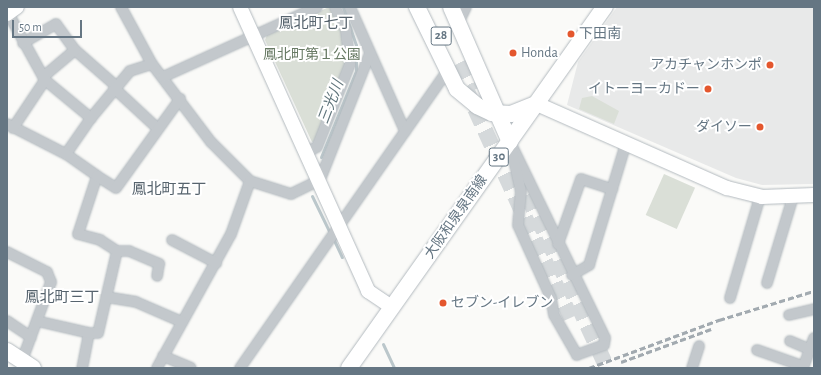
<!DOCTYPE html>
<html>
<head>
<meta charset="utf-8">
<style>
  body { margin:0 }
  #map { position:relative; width:821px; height:375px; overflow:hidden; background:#fafaf8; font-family:"Alegreya Sans","Noto Sans JP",sans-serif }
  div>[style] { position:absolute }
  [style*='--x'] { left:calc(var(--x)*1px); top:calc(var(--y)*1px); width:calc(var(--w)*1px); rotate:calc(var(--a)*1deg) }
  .built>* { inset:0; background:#e8e9e9 }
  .green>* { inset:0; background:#dadfd7; transform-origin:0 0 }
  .stream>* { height:3px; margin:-1.5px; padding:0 1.5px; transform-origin:1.5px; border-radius:1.5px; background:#bbc7cb }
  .primary-tunnel>* { height:16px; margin-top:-8px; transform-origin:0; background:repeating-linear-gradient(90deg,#d5d9db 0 16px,transparent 0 24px) }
  .roads { filter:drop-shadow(0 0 1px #b3babf) drop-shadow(0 0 1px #b3babf) }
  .street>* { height:10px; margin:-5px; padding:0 5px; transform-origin:5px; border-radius:5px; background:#c3c8cc }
  .secondary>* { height:14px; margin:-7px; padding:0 7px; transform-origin:7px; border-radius:7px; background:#fff }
  .primary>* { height:16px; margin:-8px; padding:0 8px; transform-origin:8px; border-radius:8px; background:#fff }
  .rail>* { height:3px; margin-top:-1.5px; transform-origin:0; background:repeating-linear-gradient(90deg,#a2aab0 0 6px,transparent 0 9px) }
  .dots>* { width:11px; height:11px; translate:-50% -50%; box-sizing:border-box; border:2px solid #fff; border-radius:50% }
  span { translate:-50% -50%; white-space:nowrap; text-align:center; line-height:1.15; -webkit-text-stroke:4px #fff; paint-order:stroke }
  .shield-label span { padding:1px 3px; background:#fff; border:1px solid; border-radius:3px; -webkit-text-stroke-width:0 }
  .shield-label { font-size:13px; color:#657683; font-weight:700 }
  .poi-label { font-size:14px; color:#657683 }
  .left { translate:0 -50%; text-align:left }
  .right { translate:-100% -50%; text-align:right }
  .park-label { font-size:14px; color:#687a64 }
  .street-label { font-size:14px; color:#657683 }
  .neighbourhood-label { font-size:15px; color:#57646e }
  .water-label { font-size:15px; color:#60757c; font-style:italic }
  .frame { position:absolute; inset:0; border:8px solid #657683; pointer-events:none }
  .scale { position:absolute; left:12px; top:20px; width:70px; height:18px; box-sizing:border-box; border:2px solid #657683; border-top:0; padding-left:5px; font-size:12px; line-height:14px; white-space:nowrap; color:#657683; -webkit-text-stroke:3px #fff; paint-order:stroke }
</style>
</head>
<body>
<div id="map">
  <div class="built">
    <i style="clip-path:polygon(617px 7px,814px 7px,814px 184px,762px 185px,736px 178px,567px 105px,578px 62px)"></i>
  </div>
  <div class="green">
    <i style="clip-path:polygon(329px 7px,344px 31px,347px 63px,317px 141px,312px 142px,265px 40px,267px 35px)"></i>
    <i style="clip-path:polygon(592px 96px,619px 111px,614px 124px,579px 109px,582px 98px)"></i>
    <i style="left:664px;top:174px;width:34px;height:45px;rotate:24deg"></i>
  </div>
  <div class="stream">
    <i style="--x:321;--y:157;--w:93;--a:-67.9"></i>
    <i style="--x:356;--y:71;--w:26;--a:-90"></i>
    <i style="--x:356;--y:45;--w:40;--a:-108.9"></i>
    <i style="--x:312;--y:196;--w:41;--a:64.1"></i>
    <i style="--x:333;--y:238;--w:21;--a:65"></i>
    <i style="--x:383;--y:344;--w:26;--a:65"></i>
  </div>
  <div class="primary-tunnel">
    <i style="--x:465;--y:60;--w:31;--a:65"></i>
    <i style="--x:455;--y:65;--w:278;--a:65.4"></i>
    <i style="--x:517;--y:173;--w:215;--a:65.2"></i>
  </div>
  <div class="roads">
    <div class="street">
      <i style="--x:121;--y:7;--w:65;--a:61.5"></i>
      <i style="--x:152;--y:64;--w:98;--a:52.9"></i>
      <i style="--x:211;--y:142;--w:55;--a:45"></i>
      <i style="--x:250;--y:181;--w:56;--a:109.7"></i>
      <i style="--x:231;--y:234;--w:153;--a:118.9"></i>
      <i style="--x:350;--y:7;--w:136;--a:66.1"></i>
      <i style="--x:7;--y:11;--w:79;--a:61.2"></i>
      <i style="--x:45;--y:80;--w:60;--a:39.6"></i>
      <i style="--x:91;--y:118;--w:44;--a:124.8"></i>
      <i style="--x:458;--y:24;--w:19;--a:-65"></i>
      <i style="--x:23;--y:43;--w:38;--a:-30"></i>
      <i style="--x:56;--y:24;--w:32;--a:54"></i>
      <i style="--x:75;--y:50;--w:55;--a:41.3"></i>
      <i style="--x:43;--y:77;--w:42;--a:-40.2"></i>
      <i style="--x:163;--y:77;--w:169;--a:-24.4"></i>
      <i style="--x:114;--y:88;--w:59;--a:42.9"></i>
      <i style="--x:91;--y:118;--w:61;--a:-50.3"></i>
      <i style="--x:130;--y:71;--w:23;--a:-18"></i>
      <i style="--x:7;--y:124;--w:66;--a:27"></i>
      <i style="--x:66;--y:154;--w:38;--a:35"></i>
      <i style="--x:97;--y:176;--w:61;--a:108.1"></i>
      <i style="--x:78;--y:234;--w:23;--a:15"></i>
      <i style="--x:100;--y:240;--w:20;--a:33"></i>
      <i style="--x:117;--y:251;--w:84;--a:103"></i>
      <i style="--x:98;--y:333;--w:9;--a:180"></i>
      <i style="--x:89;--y:333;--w:36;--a:101"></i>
      <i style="--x:13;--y:128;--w:58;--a:-56.3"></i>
      <i style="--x:510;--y:142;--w:218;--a:64.1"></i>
      <i style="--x:605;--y:338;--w:7;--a:98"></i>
      <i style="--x:604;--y:345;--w:29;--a:160"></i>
      <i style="--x:577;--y:355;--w:46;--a:-119.9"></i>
      <i style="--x:554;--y:315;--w:17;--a:-100"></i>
      <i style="--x:551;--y:298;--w:80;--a:-114.3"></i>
      <i style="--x:518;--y:225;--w:33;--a:-85"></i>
      <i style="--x:521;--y:192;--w:51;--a:-102.4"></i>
      <i style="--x:307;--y:152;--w:11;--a:-27"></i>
      <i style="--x:317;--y:147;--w:89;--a:-68.3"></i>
      <i style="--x:350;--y:64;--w:34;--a:-97"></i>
      <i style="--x:346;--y:30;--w:25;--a:-116"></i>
      <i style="--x:97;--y:176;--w:22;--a:32"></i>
      <i style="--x:116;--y:188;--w:110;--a:-54.3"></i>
      <i style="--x:250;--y:181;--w:43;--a:17.6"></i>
      <i style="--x:291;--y:194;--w:32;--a:-26"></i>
      <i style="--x:320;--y:180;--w:136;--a:-68.5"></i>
      <i style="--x:172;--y:240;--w:50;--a:27.6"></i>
      <i style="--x:558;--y:244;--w:69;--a:-70.5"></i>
      <i style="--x:581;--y:179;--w:33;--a:18"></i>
      <i style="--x:117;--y:251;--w:12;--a:0"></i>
      <i style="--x:129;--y:251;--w:33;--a:23"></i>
      <i style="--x:159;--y:264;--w:12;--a:99"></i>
      <i style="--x:7;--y:252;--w:45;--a:26.6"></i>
      <i style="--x:47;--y:272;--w:11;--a:68"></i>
      <i style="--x:51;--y:282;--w:84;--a:110.2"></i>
      <i style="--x:572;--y:275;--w:20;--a:-30"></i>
      <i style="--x:589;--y:265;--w:127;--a:-73.1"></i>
      <i style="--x:767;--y:283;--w:90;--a:-73.2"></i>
      <i style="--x:106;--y:297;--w:30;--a:9"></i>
      <i style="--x:136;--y:302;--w:50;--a:23.5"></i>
      <i style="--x:730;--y:298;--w:105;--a:-73.5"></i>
      <i style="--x:789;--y:315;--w:26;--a:-13"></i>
      <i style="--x:7;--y:321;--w:29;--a:34"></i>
      <i style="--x:37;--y:321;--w:53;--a:13"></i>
      <i style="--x:790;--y:341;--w:21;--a:23"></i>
      <i style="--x:757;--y:350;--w:49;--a:19.2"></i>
      <i style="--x:163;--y:356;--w:30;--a:23"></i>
      <i style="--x:240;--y:368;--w:362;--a:-55.1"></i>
      <i style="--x:692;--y:368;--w:23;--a:-72"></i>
      <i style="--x:803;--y:368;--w:32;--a:-70"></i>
    </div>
    <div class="secondary">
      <i style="--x:240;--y:7;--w:312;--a:65.7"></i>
      <i style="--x:368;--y:291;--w:29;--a:34"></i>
      <i style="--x:7;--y:14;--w:12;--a:-35"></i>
      <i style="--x:537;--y:104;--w:208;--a:23.9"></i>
      <i style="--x:727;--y:188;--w:36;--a:14"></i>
      <i style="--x:762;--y:197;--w:52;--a:-2.2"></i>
    </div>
    <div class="primary">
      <i style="--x:417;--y:7;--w:91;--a:64"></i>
      <i style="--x:457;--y:89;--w:26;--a:40"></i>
      <i style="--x:477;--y:106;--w:17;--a:25"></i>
      <i style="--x:492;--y:113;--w:19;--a:3"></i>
      <i style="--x:511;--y:114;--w:27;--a:-22"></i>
      <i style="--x:451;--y:7;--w:147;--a:66.4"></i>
      <i style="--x:7;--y:351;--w:31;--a:33"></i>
      <i style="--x:349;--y:368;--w:443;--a:-54.7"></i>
    </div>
  </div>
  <div class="rail">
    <i style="--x:621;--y:362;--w:96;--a:-20.1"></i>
    <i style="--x:589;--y:368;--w:139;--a:-20.3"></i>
    <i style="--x:719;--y:320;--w:99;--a:-17"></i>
  </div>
  <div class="dots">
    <i style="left:571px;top:34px;background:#e4572e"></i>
    <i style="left:513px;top:53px;background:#e4572e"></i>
    <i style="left:770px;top:65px;background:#e4572e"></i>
    <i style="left:708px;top:89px;background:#e4572e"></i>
    <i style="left:760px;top:127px;background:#e4572e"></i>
    <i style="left:443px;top:303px;background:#e4572e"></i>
  </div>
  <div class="shield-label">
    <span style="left:441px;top:36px">28</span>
    <span style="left:499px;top:157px">30</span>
  </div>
  <div class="poi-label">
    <span class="left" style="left:579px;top:34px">下田南</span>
    <span class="left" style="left:521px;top:53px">Honda</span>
    <span class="right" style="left:762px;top:65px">アカチャンホンポ</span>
    <span class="right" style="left:700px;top:89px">イトーヨーカドー</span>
    <span class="right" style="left:752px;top:127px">ダイソー</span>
    <span class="left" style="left:451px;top:303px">セブン-イレブン</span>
  </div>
  <div class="park-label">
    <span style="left:312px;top:55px">鳳北町第１公園</span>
  </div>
  <div class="street-label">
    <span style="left:456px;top:217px;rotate:-55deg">大阪和泉泉南線</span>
  </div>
  <div class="neighbourhood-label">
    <span style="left:316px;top:24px">鳳北町七丁</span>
    <span style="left:169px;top:190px">鳳北町五丁</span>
    <span style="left:62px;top:298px">鳳北町三丁</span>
  </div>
  <div class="water-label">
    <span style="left:331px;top:102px;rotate:-69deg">三光川</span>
  </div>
  <div class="frame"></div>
  <div class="scale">50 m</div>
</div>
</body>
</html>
